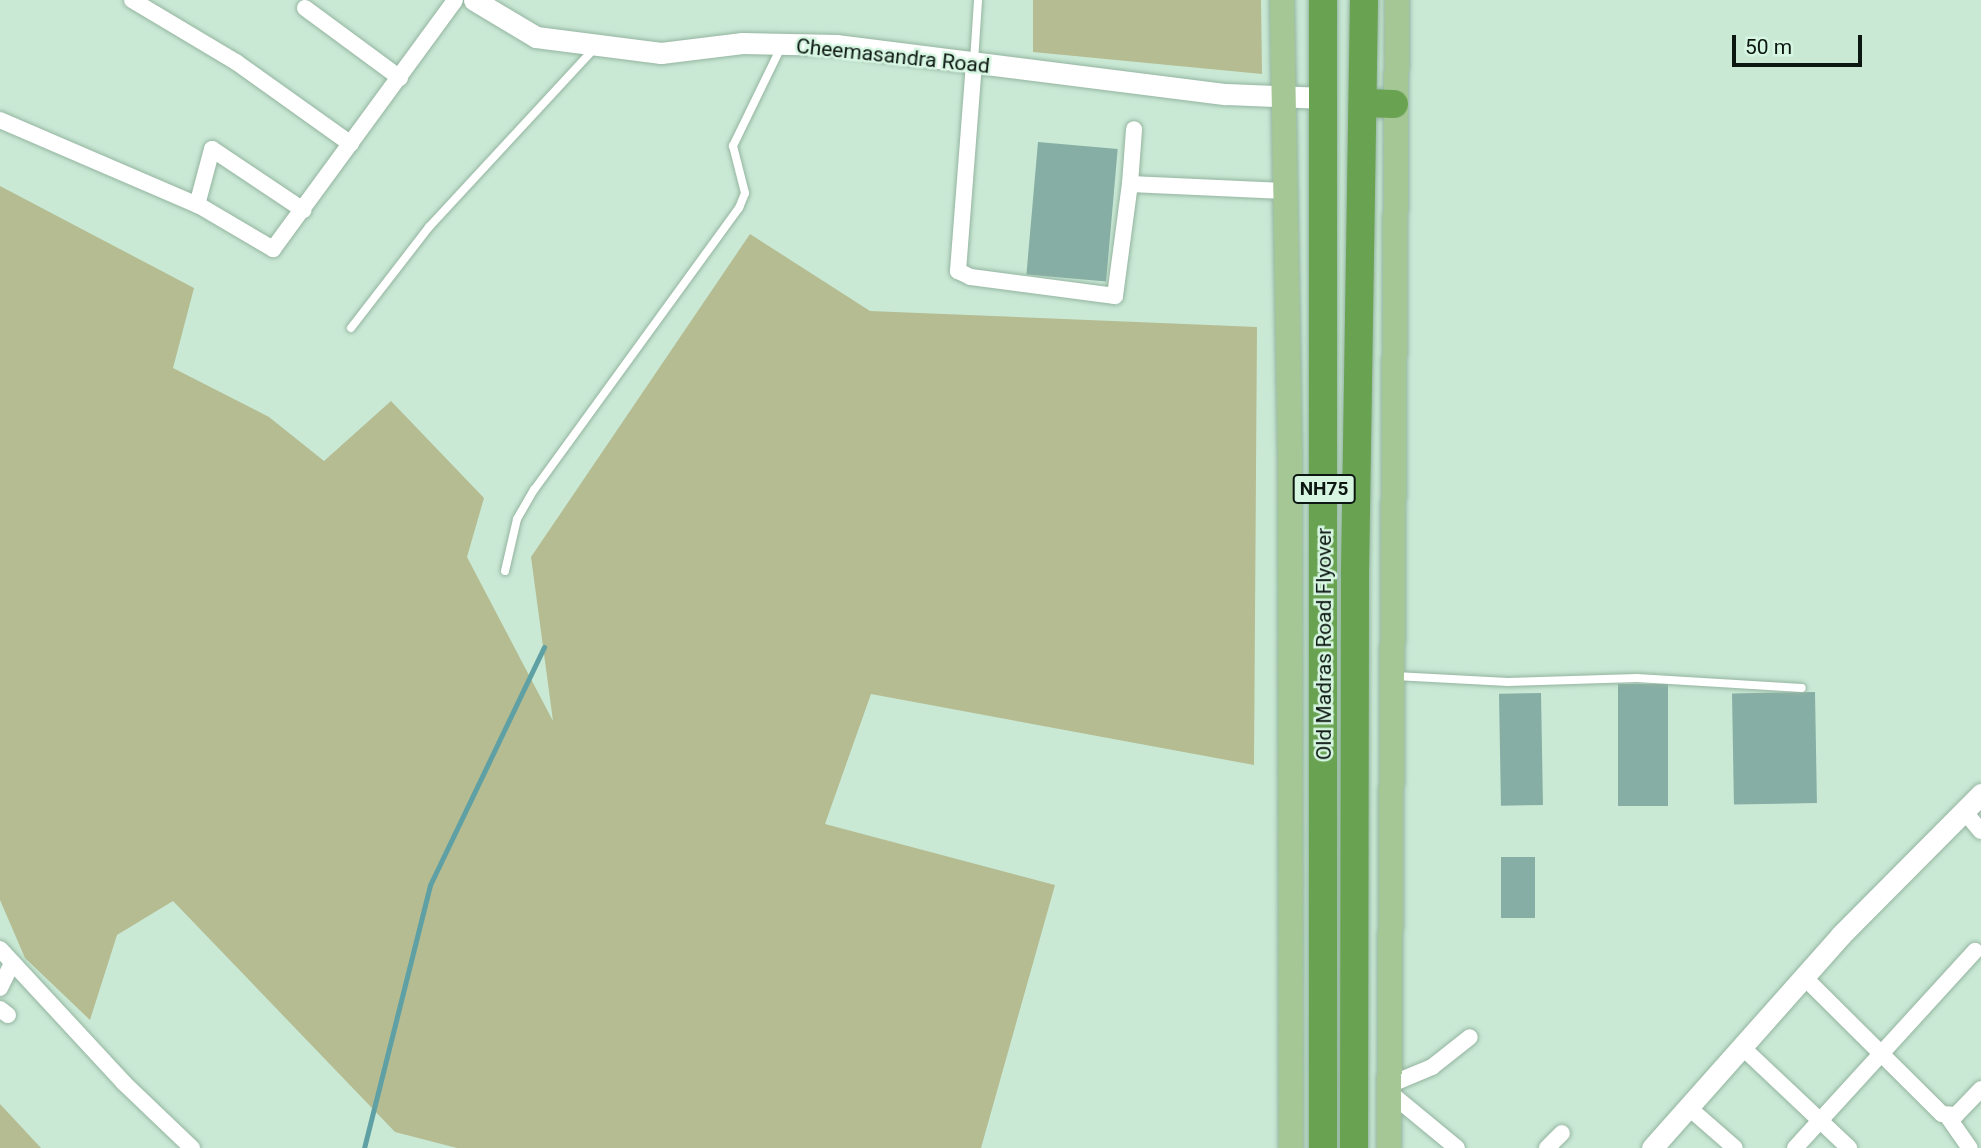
<!DOCTYPE html>
<html>
<head>
<meta charset="utf-8">
<style>
  body { margin:0 }
  #map { position:relative; width:1981px; height:1148px; overflow:hidden; background:#c9e9d5; font-family:Roboto,sans-serif }
  div>[style] { position:absolute }
  [style*='--x'] { left:calc(var(--x)*1px); top:calc(var(--y)*1px); width:calc(var(--w)*1px); rotate:calc(var(--a)*1deg) }
  .green>* { inset:0; background:#b5bc92 }
  .stream>* { height:5px; margin:-2.5px; padding:0 2.5px; transform-origin:2.5px; border-radius:2.5px; background:#5fa0a4 }
  .building>* { inset:0; background:#87aea5; transform-origin:0 0 }
  .roads { filter:drop-shadow(0 0 2px #94b4a0) drop-shadow(0 0 2px #94b4a0) }
  .lane>* { height:8px; margin:-4px; padding:0 4px; transform-origin:4px; border-radius:4px; background:#fff }
  .street>* { height:16px; margin:-8px; padding:0 8px; transform-origin:8px; border-radius:8px; background:#fff }
  .secondary>* { height:21px; margin:-10.5px; padding:0 10.5px; transform-origin:10.5px; border-radius:10.5px; background:#fff }
  .primary>* { height:24px; margin:-12px; padding:0 12px; transform-origin:12px; border-radius:12px; background:#a5c796 }
  .highway>* { height:28px; margin:-14px; padding:0 14px; transform-origin:14px; border-radius:14px; background:#69a250 }
  span { translate:-50% -50%; white-space:nowrap; text-align:center; line-height:1.15; -webkit-text-stroke:5px #d6f6e2; paint-order:stroke }
  .shield-label span { padding:2px 5px; background:#d6f6e2; border:2px solid; border-radius:5px; -webkit-text-stroke-width:0 }
  .shield-label { font-size:19px; color:#0c1711; font-weight:700 }
  .street-label { font-size:21px; color:#0c1711 }
  .scale { position:absolute; left:1732px; top:35px; width:130px; height:32px; box-sizing:border-box; border:4px solid #0c1711; border-top:0; padding-left:9px; font-size:21px; line-height:24px; white-space:nowrap; color:#0c1711; -webkit-text-stroke:5px #d6f6e2; paint-order:stroke }
</style>
</head>
<body>
<div id="map">
  <div class="green">
    <i style="clip-path:polygon(1033px 0,1261px 0,1262px 74px,1033px 52px)"></i>
    <i style="clip-path:polygon(0 186px,194px 288px,173px 368px,269px 417px,324px 461px,391px 401px,484px 498px,467px 557px,553px 721px,531px 557px,750px 234px,870px 311px,1257px 327px,1254px 765px,871px 694px,825px 824px,1055px 885px,981px 1148px,457px 1148px,395px 1132px,173px 901px,117px 935px,90px 1020px,25px 958px,0 900px)"></i>
    <i style="clip-path:polygon(0 1104px,41px 1148px,0 1148px)"></i>
  </div>
  <div class="stream">
    <i style="--x:364;--y:1148;--w:271;--a:-75.9"></i>
    <i style="--x:430;--y:885;--w:264;--a:-64.4"></i>
  </div>
  <div class="building">
    <i style="left:1038px;top:142px;width:80px;height:133px;rotate:5deg"></i>
    <i style="left:1618px;top:684px;width:50px;height:122px"></i>
    <i style="left:1815px;top:692px;width:111px;height:83px;rotate:89deg"></i>
    <i style="left:1541px;top:693px;width:112px;height:42px;rotate:89deg"></i>
    <i style="left:1535px;top:857px;width:61px;height:34px;rotate:90deg"></i>
  </div>
  <div class="roads">
    <div class="lane">
      <i style="--x:974;--y:61;--w:61;--a:-86.2"></i>
      <i style="--x:351;--y:328;--w:128;--a:-52.3"></i>
      <i style="--x:429;--y:227;--w:244;--a:-47.2"></i>
      <i style="--x:505;--y:571;--w:53;--a:-77"></i>
      <i style="--x:517;--y:519;--w:34;--a:-60"></i>
      <i style="--x:534;--y:490;--w:349;--a:-54"></i>
      <i style="--x:739;--y:208;--w:16;--a:-68"></i>
      <i style="--x:745;--y:193;--w:49;--a:-104.3"></i>
      <i style="--x:733;--y:146;--w:112;--a:-64.1"></i>
      <i style="--x:1395;--y:676;--w:113;--a:3"></i>
      <i style="--x:1508;--y:682;--w:129;--a:-1.8"></i>
      <i style="--x:1637;--y:678;--w:165;--a:3.5"></i>
    </div>
    <div class="street">
      <i style="--x:132;--y:0;--w:121;--a:30.8"></i>
      <i style="--x:236;--y:62;--w:141;--a:35.5"></i>
      <i style="--x:305;--y:8;--w:118;--a:36.4"></i>
      <i style="--x:974;--y:63;--w:209;--a:94.4"></i>
      <i style="--x:958;--y:271;--w:14;--a:25"></i>
      <i style="--x:971;--y:277;--w:145;--a:7.5"></i>
      <i style="--x:1115;--y:296;--w:113;--a:-82.4"></i>
      <i style="--x:1130;--y:184;--w:154;--a:2.6"></i>
      <i style="--x:0;--y:120;--w:218;--a:23.3"></i>
      <i style="--x:200;--y:206;--w:85;--a:30.5"></i>
      <i style="--x:273;--y:249;--w:308;--a:-53.8"></i>
      <i style="--x:1130;--y:184;--w:55;--a:-85.8"></i>
      <i style="--x:197;--y:205;--w:58;--a:-75"></i>
      <i style="--x:212;--y:149;--w:110;--a:33.8"></i>
      <i style="--x:1964;--y:811;--w:26;--a:50"></i>
      <i style="--x:0;--y:949;--w:183;--a:47.2"></i>
      <i style="--x:124;--y:1083;--w:94;--a:43.7"></i>
      <i style="--x:1804;--y:977;--w:194;--a:44.8"></i>
      <i style="--x:1942;--y:1114;--w:14;--a:4"></i>
      <i style="--x:1956;--y:1115;--w:36;--a:-46"></i>
      <i style="--x:0;--y:988;--w:28;--a:-64"></i>
      <i style="--x:0;--y:1009;--w:10;--a:37"></i>
      <i style="--x:1742;--y:1047;--w:147;--a:43.3"></i>
      <i style="--x:1389;--y:1085;--w:47;--a:-22.7"></i>
      <i style="--x:1432;--y:1067;--w:48;--a:-38.3"></i>
      <i style="--x:1389;--y:1092;--w:88;--a:39.5"></i>
      <i style="--x:1688;--y:1107;--w:62;--a:41.1"></i>
      <i style="--x:1948;--y:1117;--w:38;--a:55"></i>
      <i style="--x:1547;--y:1148;--w:21;--a:-45"></i>
      <i style="--x:1795;--y:1148;--w:267;--a:-47.6"></i>
    </div>
    <div class="secondary">
      <i style="--x:474;--y:0;--w:72;--a:30.8"></i>
      <i style="--x:536;--y:37;--w:126;--a:7.3"></i>
      <i style="--x:661;--y:53;--w:82;--a:-7"></i>
      <i style="--x:742;--y:43;--w:94;--a:1.2"></i>
      <i style="--x:836;--y:45;--w:393;--a:7.2"></i>
      <i style="--x:1226;--y:94;--w:98;--a:2.3"></i>
      <i style="--x:1652;--y:1148;--w:285;--a:-48.4"></i>
      <i style="--x:1841;--y:935;--w:199;--a:-45.2"></i>
    </div>
    <div class="primary">
      <i style="--x:1282;--y:0;--w:449;--a:89"></i>
      <i style="--x:1290;--y:449;--w:699;--a:89.92"></i>
      <i style="--x:1389;--y:1148;--w:1148;--a:-89.6"></i>
    </div>
    <div class="highway">
      <i style="--x:1323;--y:0;--w:1148;--a:90"></i>
      <i style="--x:1364;--y:103;--w:30;--a:2"></i>
      <i style="--x:1354;--y:1148;--w:575;--a:-89.9"></i>
      <i style="--x:1355;--y:573;--w:573;--a:-89.1"></i>
    </div>
  </div>
  <div class="shield-label">
    <span style="left:1324px;top:489px">NH75</span>
  </div>
  <div class="street-label">
    <span style="left:893px;top:56px;rotate:6deg">Cheemasandra Road</span>
    <span style="left:1324px;top:644px;rotate:-90deg">Old Madras Road Flyover</span>
  </div>
  <div class="scale">50 m</div>
</div>
</body>
</html>
